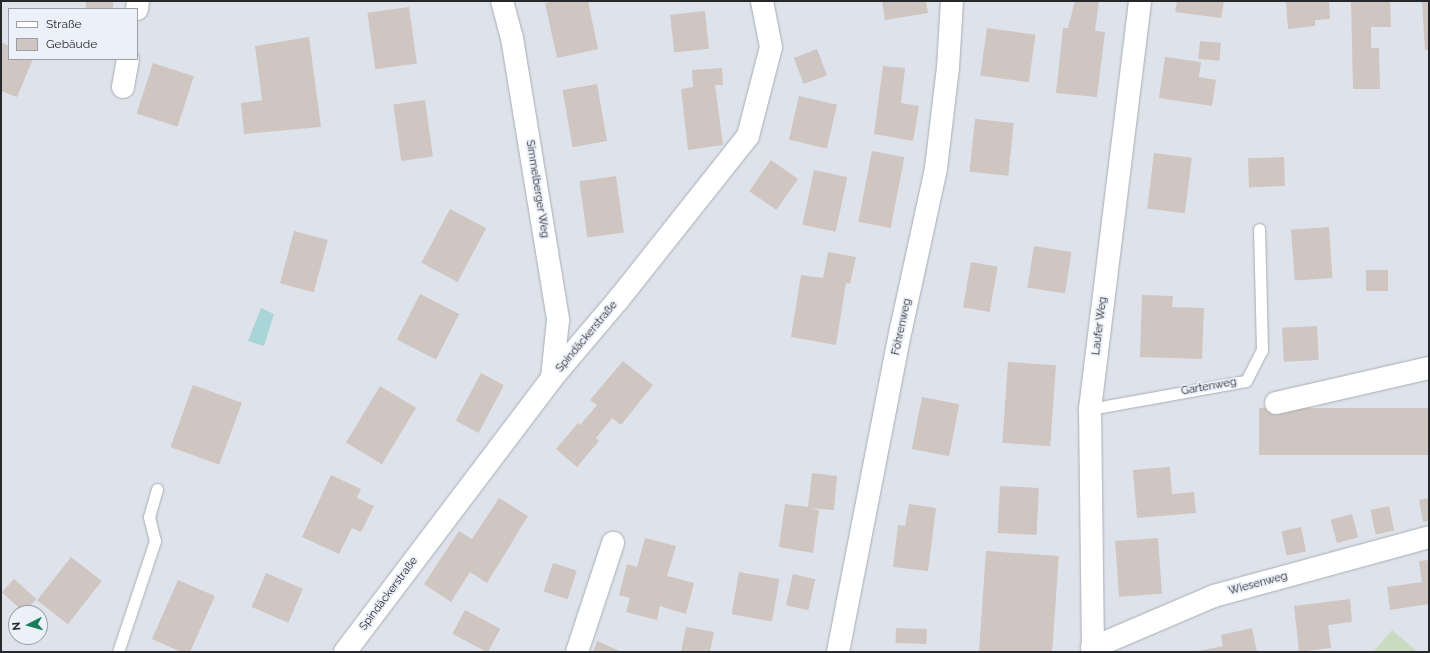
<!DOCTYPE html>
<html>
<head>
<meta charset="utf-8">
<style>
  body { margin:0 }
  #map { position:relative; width:1430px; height:653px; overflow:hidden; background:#dee3eb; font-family:Raleway,sans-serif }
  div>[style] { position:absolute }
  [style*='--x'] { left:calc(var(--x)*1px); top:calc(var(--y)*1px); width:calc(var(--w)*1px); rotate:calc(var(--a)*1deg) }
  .green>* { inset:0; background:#c9dbc1 }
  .water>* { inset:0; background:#a9d4d8 }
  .building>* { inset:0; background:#cfc5c1; transform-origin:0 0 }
  .roads { filter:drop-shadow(0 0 1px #a8adb5) drop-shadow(0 0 1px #a8adb5) }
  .service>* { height:11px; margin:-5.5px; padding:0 5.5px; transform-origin:5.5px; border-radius:5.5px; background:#fff }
  .minor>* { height:22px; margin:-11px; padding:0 11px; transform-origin:11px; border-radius:11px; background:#fff }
  .tertiary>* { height:22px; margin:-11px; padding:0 11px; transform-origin:11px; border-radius:11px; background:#fff }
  span { translate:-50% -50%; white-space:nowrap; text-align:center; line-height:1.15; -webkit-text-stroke:3.5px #ebf0f9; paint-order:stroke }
  .street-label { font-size:11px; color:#25272a }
  .frame { position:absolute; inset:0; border:2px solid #25272a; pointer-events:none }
  .legend { position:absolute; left:8px; top:8px; width:130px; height:52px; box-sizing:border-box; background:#ebf0f9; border:1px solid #9ca0a6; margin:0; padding:5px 7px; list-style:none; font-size:12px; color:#25272a }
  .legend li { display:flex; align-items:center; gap:8px; height:20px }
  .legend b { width:20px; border:1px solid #9ca0a6 }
  .north { position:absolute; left:8px; top:605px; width:40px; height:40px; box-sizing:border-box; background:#ebf0f9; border:1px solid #9ca0a6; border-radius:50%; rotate:264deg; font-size:11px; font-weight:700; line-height:16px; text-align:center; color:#25272a }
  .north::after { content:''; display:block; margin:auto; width:14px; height:18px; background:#157e59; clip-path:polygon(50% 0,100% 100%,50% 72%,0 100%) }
</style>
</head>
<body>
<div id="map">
  <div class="green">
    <i style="clip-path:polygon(1392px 630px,1418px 652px,1373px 652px)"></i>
  </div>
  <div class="water">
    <i style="clip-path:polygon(261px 308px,274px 314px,264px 346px,248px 341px)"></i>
  </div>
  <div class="building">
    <i style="left:86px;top:1px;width:27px;height:8px"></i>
    <i style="clip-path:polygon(555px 1px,588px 1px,598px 49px,557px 58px,545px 3px)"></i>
    <i style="clip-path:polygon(882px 1px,926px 1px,928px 13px,885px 20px)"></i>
    <i style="clip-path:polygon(1075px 1px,1099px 1px,1095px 31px,1105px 32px,1097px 97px,1056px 93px,1063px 28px,1068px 28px)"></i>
    <i style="clip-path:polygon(1177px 1px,1224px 1px,1221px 18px,1175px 12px)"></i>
    <i style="clip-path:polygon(1286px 1px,1329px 1px,1330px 19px,1315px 20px,1315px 26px,1288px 29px)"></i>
    <i style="clip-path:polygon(1351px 1px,1390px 1px,1391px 27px,1371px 27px,1371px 48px,1379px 48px,1380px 89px,1353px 89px)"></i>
    <i style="clip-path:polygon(1422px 1px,1429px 1px,1429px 50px,1425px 50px)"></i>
    <i style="left:409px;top:7px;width:57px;height:42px;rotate:82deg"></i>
    <i style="left:705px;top:11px;width:38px;height:35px;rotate:84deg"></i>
    <i style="left:987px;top:28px;width:49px;height:48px;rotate:8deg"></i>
    <i style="clip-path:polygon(309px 37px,321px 127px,244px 134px,241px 103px,262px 100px,255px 46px)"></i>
    <i style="left:1200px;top:41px;width:21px;height:18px;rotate:5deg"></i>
    <i style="clip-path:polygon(1px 42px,9px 46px,9px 59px,33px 59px,17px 97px,1px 91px)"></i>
    <i style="left:817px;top:49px;width:28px;height:25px;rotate:69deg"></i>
    <i style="clip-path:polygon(1165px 57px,1201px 62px,1199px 77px,1216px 80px,1212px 106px,1159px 98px)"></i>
    <i style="left:153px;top:63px;width:43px;height:53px;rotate:18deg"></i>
    <i style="clip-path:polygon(883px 66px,905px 68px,901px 103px,919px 106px,913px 141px,874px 134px)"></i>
    <i style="clip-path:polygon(722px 68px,723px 85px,715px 85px,723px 145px,688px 150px,681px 89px,693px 87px,692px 70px)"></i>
    <i style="left:597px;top:84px;width:58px;height:35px;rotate:80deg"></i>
    <i style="left:799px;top:96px;width:39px;height:45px;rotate:13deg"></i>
    <i style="left:425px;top:100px;width:57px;height:32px;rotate:82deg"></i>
    <i style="left:975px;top:119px;width:39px;height:53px;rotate:6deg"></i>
    <i style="left:872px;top:151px;width:33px;height:72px;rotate:11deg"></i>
    <i style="left:1154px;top:153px;width:38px;height:56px;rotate:7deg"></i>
    <i style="left:1284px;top:157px;width:29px;height:36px;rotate:88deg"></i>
    <i style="left:771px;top:160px;width:33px;height:38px;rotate:35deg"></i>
    <i style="left:814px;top:170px;width:34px;height:56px;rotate:12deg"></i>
    <i style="left:616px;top:176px;width:57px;height:37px;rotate:82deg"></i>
    <i style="left:450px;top:209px;width:41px;height:61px;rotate:28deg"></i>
    <i style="left:1329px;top:227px;width:51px;height:38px;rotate:86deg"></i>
    <i style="left:294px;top:231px;width:35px;height:54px;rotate:15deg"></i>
    <i style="left:1034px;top:246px;width:38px;height:42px;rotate:9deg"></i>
    <i style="clip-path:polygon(828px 252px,856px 257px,850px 284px,846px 283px,836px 345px,791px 337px,801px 275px,823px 278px)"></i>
    <i style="left:971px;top:262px;width:27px;height:46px;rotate:10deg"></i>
    <i style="left:1388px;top:270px;width:21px;height:22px;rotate:90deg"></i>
    <i style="left:420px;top:294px;width:44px;height:51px;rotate:27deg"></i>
    <i style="clip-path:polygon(1142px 295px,1173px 296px,1172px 307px,1204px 308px,1202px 359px,1140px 357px)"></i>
    <i style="left:1317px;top:326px;width:34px;height:35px;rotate:87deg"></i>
    <i style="clip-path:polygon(623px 361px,653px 385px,621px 425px,612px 418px,596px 438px,599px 441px,577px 467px,556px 449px,578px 423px,580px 425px,597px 405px,590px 400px)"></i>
    <i style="left:1008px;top:362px;width:48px;height:81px;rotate:4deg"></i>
    <i style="left:481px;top:373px;width:26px;height:54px;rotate:28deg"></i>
    <i style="left:193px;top:385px;width:52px;height:66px;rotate:20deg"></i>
    <i style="left:380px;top:386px;width:42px;height:66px;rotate:31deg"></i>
    <i style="left:922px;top:397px;width:38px;height:53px;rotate:11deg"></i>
    <i style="left:1429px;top:408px;width:47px;height:170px;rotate:90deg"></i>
    <i style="clip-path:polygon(1170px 467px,1172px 494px,1194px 492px,1196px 513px,1137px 518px,1133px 470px)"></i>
    <i style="clip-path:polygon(812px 473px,837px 476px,834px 510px,810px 508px,819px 510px,813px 553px,779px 547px,785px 504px,808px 507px)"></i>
    <i style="clip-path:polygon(331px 475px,361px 489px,357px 498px,374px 506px,361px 532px,352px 528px,339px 554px,302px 537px)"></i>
    <i style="left:1000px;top:486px;width:39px;height:47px;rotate:3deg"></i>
    <i style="clip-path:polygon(499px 498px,528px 516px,487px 583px,470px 572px,451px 602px,424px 584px,459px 531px,472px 539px)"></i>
    <i style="clip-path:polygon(1429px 498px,1429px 521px,1423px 522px,1419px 500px)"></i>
    <i style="clip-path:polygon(909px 504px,936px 508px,928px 571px,893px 567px,898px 525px,905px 526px)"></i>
    <i style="left:1389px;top:506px;width:25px;height:19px;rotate:78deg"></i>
    <i style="left:1352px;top:514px;width:24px;height:22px;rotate:75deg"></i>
    <i style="left:1301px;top:527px;width:25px;height:20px;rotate:78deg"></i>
    <i style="clip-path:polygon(645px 538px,676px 546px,667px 576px,694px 583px,686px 614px,660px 606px,657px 620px,626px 612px,630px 598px,619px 595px,627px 564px,637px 567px)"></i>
    <i style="left:1158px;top:538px;width:56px;height:43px;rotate:86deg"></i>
    <i style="left:986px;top:551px;width:73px;height:100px;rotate:4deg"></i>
    <i style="left:71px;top:557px;width:39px;height:55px;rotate:38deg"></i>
    <i style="clip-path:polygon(1429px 560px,1429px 604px,1390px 610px,1387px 587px,1422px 582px,1419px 561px)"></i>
    <i style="left:553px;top:563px;width:25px;height:30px;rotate:18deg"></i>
    <i style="left:739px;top:572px;width:41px;height:43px;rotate:10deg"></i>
    <i style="left:266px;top:573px;width:40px;height:37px;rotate:23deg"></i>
    <i style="left:793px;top:574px;width:23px;height:32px;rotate:13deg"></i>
    <i style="left:14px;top:579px;width:30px;height:18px;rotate:42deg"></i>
    <i style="clip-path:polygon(178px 580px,215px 596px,190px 652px,181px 652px,152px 639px)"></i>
    <i style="clip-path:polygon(1350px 599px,1352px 622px,1328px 625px,1331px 648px,1299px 652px,1294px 606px)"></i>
    <i style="left:465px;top:610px;width:40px;height:27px;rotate:28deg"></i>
    <i style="clip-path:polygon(686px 627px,714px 632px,710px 652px,681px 652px)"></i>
    <i style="left:896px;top:628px;width:31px;height:15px;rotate:2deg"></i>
    <i style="clip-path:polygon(1252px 628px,1257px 652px,1193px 652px,1223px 646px,1221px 635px)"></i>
    <i style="clip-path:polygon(597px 641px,622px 652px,593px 652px)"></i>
  </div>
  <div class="roads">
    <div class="service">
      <i style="--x:1090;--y:409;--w:158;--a:-10.2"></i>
      <i style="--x:1246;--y:381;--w:35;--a:-63"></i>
      <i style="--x:1262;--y:350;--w:121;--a:-91.4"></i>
      <i style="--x:118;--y:652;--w:117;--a:-71.6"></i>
      <i style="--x:155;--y:541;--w:25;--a:-104"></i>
      <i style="--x:149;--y:517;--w:29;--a:-74"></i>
    </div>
    <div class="minor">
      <i style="--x:502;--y:1;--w:38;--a:75"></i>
      <i style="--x:512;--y:38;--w:286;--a:80.7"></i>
      <i style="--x:558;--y:320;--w:58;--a:95.9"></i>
      <i style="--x:137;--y:9;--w:8;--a:-83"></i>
      <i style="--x:123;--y:87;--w:28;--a:-80"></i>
      <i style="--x:1276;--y:403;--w:157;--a:-12.9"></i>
      <i style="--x:1092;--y:648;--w:133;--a:-23.1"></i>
      <i style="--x:1214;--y:596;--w:223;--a:-15.3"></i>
      <i style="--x:345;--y:652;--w:343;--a:-52.9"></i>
      <i style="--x:552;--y:378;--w:102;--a:-49.8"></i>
      <i style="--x:618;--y:300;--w:209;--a:-51.6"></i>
      <i style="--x:748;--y:136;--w:92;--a:-75.5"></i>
      <i style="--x:771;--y:47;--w:47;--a:-101.1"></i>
      <i style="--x:577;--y:652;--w:115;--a:-71.7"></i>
      <i style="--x:838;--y:652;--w:329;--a:-79"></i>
      <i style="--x:901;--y:329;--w:165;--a:-77.7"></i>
      <i style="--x:936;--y:168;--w:101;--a:-83.2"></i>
      <i style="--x:948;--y:68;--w:67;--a:-86.6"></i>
    </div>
    <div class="tertiary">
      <i style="--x:1093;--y:652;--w:243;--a:-90.7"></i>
      <i style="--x:1090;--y:409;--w:411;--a:-83"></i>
    </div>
  </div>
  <div class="street-label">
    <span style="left:537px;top:189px;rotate:81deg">Simmelberger Weg</span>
    <span style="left:1100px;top:326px;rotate:-83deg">Laufer Weg</span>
    <span style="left:902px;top:327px;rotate:-78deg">Föhrenweg</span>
    <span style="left:587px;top:337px;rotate:-50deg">Spindäckerstraße</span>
    <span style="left:1209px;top:387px;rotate:-10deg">Gartenweg</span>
    <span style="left:1258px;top:584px;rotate:-15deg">Wiesenweg</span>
    <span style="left:389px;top:594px;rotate:-53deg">Spindäckerstraße</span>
  </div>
  <div class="frame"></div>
  <ul class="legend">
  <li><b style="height:5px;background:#fff"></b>Straße</li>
  <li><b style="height:11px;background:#cfc5c1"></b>Gebäude</li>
  </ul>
  <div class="north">N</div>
</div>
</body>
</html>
